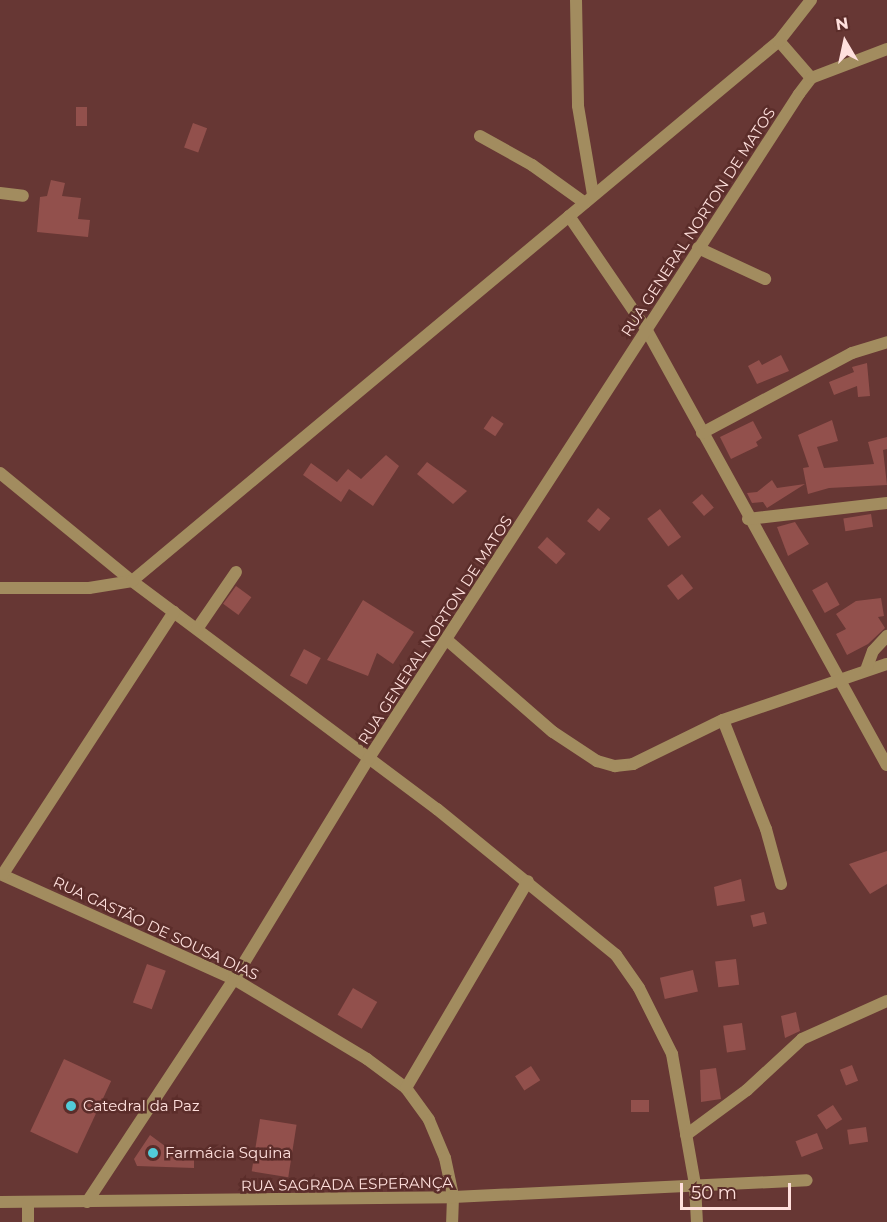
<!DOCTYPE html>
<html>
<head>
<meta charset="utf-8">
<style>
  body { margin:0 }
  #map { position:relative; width:887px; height:1222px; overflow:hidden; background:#673734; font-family:Montserrat,sans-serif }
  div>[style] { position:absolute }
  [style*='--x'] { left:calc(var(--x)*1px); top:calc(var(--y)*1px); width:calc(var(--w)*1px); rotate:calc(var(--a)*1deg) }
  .building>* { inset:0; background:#92504c; transform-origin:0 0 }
  .minor>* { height:12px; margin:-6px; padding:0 6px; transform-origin:6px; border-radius:6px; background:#a28c5f }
  .dots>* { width:16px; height:16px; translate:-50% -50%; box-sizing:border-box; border:3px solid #5b2d2a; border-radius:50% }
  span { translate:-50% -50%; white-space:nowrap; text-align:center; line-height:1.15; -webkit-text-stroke:5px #5b2d2a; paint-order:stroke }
  .street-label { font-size:15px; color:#ffe0dd }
  .poi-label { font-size:15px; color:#ffe0dd }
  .left { translate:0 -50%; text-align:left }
  .north { position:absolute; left:815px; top:12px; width:60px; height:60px; -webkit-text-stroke:4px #5b2d2a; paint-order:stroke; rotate:351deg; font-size:16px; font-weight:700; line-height:24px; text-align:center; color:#ffe0dd }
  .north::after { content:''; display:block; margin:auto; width:21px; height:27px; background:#ffe0dd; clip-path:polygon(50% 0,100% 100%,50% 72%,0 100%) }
  .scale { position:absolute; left:680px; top:1183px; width:111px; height:27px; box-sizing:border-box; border:3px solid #ffe0dd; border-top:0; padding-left:8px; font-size:18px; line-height:21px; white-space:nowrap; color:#ffe0dd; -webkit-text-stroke:4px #5b2d2a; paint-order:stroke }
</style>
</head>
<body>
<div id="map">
  <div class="building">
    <i style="left:76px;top:107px;width:11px;height:19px"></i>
    <i style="left:193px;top:123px;width:15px;height:26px;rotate:20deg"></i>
    <i style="clip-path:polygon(51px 180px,65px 183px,62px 196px,81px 198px,78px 219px,90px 220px,88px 237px,37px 232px,40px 197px,47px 196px)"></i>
    <i style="clip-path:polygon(781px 355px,789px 371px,757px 384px,748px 366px,759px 360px,762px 365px)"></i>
    <i style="clip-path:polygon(867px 363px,870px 396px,858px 397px,857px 386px,834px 395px,829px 382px,854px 372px,852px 367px)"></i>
    <i style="left:492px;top:416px;width:14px;height:15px;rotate:34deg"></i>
    <i style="clip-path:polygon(832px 420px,838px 441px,817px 447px,824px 468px,874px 464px,868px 442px,887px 437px,887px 449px,883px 450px,887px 485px,829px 488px,808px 494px,803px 468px,809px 467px,798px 435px)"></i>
    <i style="clip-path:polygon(753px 421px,762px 438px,756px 442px,758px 446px,731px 459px,720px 437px)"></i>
    <i style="clip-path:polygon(386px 455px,399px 466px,373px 506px,349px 489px,341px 502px,303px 475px,311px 463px,337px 482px,348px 469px,361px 479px)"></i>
    <i style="clip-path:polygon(427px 462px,467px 491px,453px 504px,417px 474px)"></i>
    <i style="clip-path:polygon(772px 480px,777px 488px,805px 484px,767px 508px,763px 502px,752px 503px,747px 493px,757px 492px)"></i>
    <i style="left:702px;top:494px;width:18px;height:13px;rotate:49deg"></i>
    <i style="left:598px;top:508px;width:16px;height:17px;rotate:40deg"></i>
    <i style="left:660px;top:509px;width:35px;height:16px;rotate:53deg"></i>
    <i style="left:871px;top:514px;width:13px;height:28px;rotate:81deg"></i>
    <i style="clip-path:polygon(795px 522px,809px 544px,788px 556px,777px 527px)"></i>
    <i style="left:547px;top:537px;width:25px;height:14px;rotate:42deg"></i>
    <i style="left:682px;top:574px;width:18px;height:19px;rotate:52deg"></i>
    <i style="left:827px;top:582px;width:26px;height:17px;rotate:61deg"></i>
    <i style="left:236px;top:586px;width:19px;height:22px;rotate:36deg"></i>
    <i style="clip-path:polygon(881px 598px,884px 616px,878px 617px,885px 628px,868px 644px,847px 655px,836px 634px,846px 629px,836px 614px,856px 601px)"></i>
    <i style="clip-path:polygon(363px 600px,414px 632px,393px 664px,377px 653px,368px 676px,327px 660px)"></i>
    <i style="left:304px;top:649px;width:19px;height:30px;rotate:28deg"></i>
    <i style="clip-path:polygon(887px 851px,887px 884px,870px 894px,849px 864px)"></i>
    <i style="clip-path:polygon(741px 879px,745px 901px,717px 906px,714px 887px)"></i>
    <i style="left:764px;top:912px;width:12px;height:14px;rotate:76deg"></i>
    <i style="left:736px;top:959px;width:26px;height:21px;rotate:83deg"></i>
    <i style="left:147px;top:964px;width:20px;height:41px;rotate:20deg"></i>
    <i style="left:693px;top:970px;width:22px;height:34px;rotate:77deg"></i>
    <i style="left:353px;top:988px;width:28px;height:31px;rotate:30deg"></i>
    <i style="clip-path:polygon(796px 1012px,800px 1031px,785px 1038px,781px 1016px)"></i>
    <i style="left:742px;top:1023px;width:27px;height:19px;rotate:82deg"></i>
    <i style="left:64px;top:1059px;width:52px;height:80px;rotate:25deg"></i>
    <i style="left:852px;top:1065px;width:17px;height:13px;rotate:69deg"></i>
    <i style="left:531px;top:1066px;width:17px;height:19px;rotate:57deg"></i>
    <i style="clip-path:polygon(716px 1068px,721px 1099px,701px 1102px,700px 1070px)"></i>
    <i style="left:631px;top:1100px;width:18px;height:12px"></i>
    <i style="left:833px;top:1105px;width:17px;height:19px;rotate:57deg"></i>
    <i style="left:260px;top:1119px;width:37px;height:53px;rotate:9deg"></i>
    <i style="left:866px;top:1127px;width:15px;height:19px;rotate:82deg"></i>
    <i style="left:817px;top:1133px;width:17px;height:23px;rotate:69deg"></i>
    <i style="clip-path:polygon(150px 1135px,169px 1149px,168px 1156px,194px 1156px,194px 1168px,137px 1166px,134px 1159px)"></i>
  </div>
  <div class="minor">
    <i style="--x:576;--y:0;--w:106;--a:88.9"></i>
    <i style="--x:578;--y:106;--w:90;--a:80.4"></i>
    <i style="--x:779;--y:41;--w:49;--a:49.1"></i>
    <i style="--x:480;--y:136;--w:60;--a:29.1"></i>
    <i style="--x:532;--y:165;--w:65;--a:35.6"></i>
    <i style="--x:0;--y:193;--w:23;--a:7"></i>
    <i style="--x:569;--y:216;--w:137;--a:55.7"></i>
    <i style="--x:646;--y:329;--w:498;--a:61.1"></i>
    <i style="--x:698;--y:248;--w:74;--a:24.8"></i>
    <i style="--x:702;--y:433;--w:170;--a:-28.1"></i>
    <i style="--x:852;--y:353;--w:37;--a:-17"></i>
    <i style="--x:0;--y:473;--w:171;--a:39.3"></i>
    <i style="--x:132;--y:581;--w:381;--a:36.8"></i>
    <i style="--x:437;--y:809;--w:231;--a:39.2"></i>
    <i style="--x:616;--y:955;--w:40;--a:55.1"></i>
    <i style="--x:639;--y:988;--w:74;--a:63.4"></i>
    <i style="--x:672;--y:1054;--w:133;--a:80"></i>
    <i style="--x:695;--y:1185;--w:37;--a:87"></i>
    <i style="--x:748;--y:519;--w:140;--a:-6.6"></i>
    <i style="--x:0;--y:588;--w:89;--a:0"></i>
    <i style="--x:89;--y:588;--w:44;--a:-9.2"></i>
    <i style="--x:132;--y:581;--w:843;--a:-39.85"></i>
    <i style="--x:779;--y:41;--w:52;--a:-52"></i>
    <i style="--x:197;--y:629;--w:69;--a:-55.6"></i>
    <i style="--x:447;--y:640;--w:140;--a:41"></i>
    <i style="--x:553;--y:732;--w:53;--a:33.4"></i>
    <i style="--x:597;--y:761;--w:19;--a:16"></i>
    <i style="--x:615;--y:766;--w:18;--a:-6"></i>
    <i style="--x:633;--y:764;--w:100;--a:-26.1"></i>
    <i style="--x:723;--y:720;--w:173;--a:-18.9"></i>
    <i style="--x:866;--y:670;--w:20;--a:-70"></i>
    <i style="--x:873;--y:651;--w:21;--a:-47"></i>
    <i style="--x:723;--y:720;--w:117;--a:68.5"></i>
    <i style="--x:766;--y:829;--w:57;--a:74.7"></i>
    <i style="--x:0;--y:874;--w:256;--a:24.2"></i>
    <i style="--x:234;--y:979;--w:155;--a:31"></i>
    <i style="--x:367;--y:1059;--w:49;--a:36.6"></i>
    <i style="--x:406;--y:1088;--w:39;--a:54"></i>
    <i style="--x:429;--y:1120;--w:41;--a:67.2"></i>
    <i style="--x:445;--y:1158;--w:40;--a:78"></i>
    <i style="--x:453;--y:1197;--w:25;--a:92"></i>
    <i style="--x:3;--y:874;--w:313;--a:-56.9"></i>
    <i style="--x:406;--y:1088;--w:240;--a:-59.5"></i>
    <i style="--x:686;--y:1135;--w:76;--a:-36.4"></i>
    <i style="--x:747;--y:1090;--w:75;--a:-42.8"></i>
    <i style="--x:802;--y:1039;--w:93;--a:-24.1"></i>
    <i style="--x:0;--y:1202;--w:453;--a:-0.6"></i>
    <i style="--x:453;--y:1197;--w:354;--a:-2.7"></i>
    <i style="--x:87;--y:1202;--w:267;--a:-56.6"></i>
    <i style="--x:234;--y:979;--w:259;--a:-58.6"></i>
    <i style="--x:369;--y:758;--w:791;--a:-57.07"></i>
    <i style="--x:799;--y:94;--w:20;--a:-53"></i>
    <i style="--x:811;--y:78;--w:81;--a:-20.9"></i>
    <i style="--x:28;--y:1222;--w:20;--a:-90"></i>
  </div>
  <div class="dots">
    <i style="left:71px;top:1106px;background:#52cbd8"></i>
    <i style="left:153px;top:1153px;background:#52cbd8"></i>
  </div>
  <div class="street-label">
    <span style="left:698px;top:222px;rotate:-57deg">RUA GENERAL NORTON DE MATOS</span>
    <span style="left:435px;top:630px;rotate:-57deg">RUA GENERAL NORTON DE MATOS</span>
    <span style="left:156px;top:928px;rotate:25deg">RUA GASTÃO DE SOUSA DIAS</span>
    <span style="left:347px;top:1184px;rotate:-1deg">RUA SAGRADA ESPERANÇA</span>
  </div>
  <div class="poi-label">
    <span class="left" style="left:83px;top:1106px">Catedral da Paz</span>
    <span class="left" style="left:165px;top:1153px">Farmácia Squina</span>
  </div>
  <div class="north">N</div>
  <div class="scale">50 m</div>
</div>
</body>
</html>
